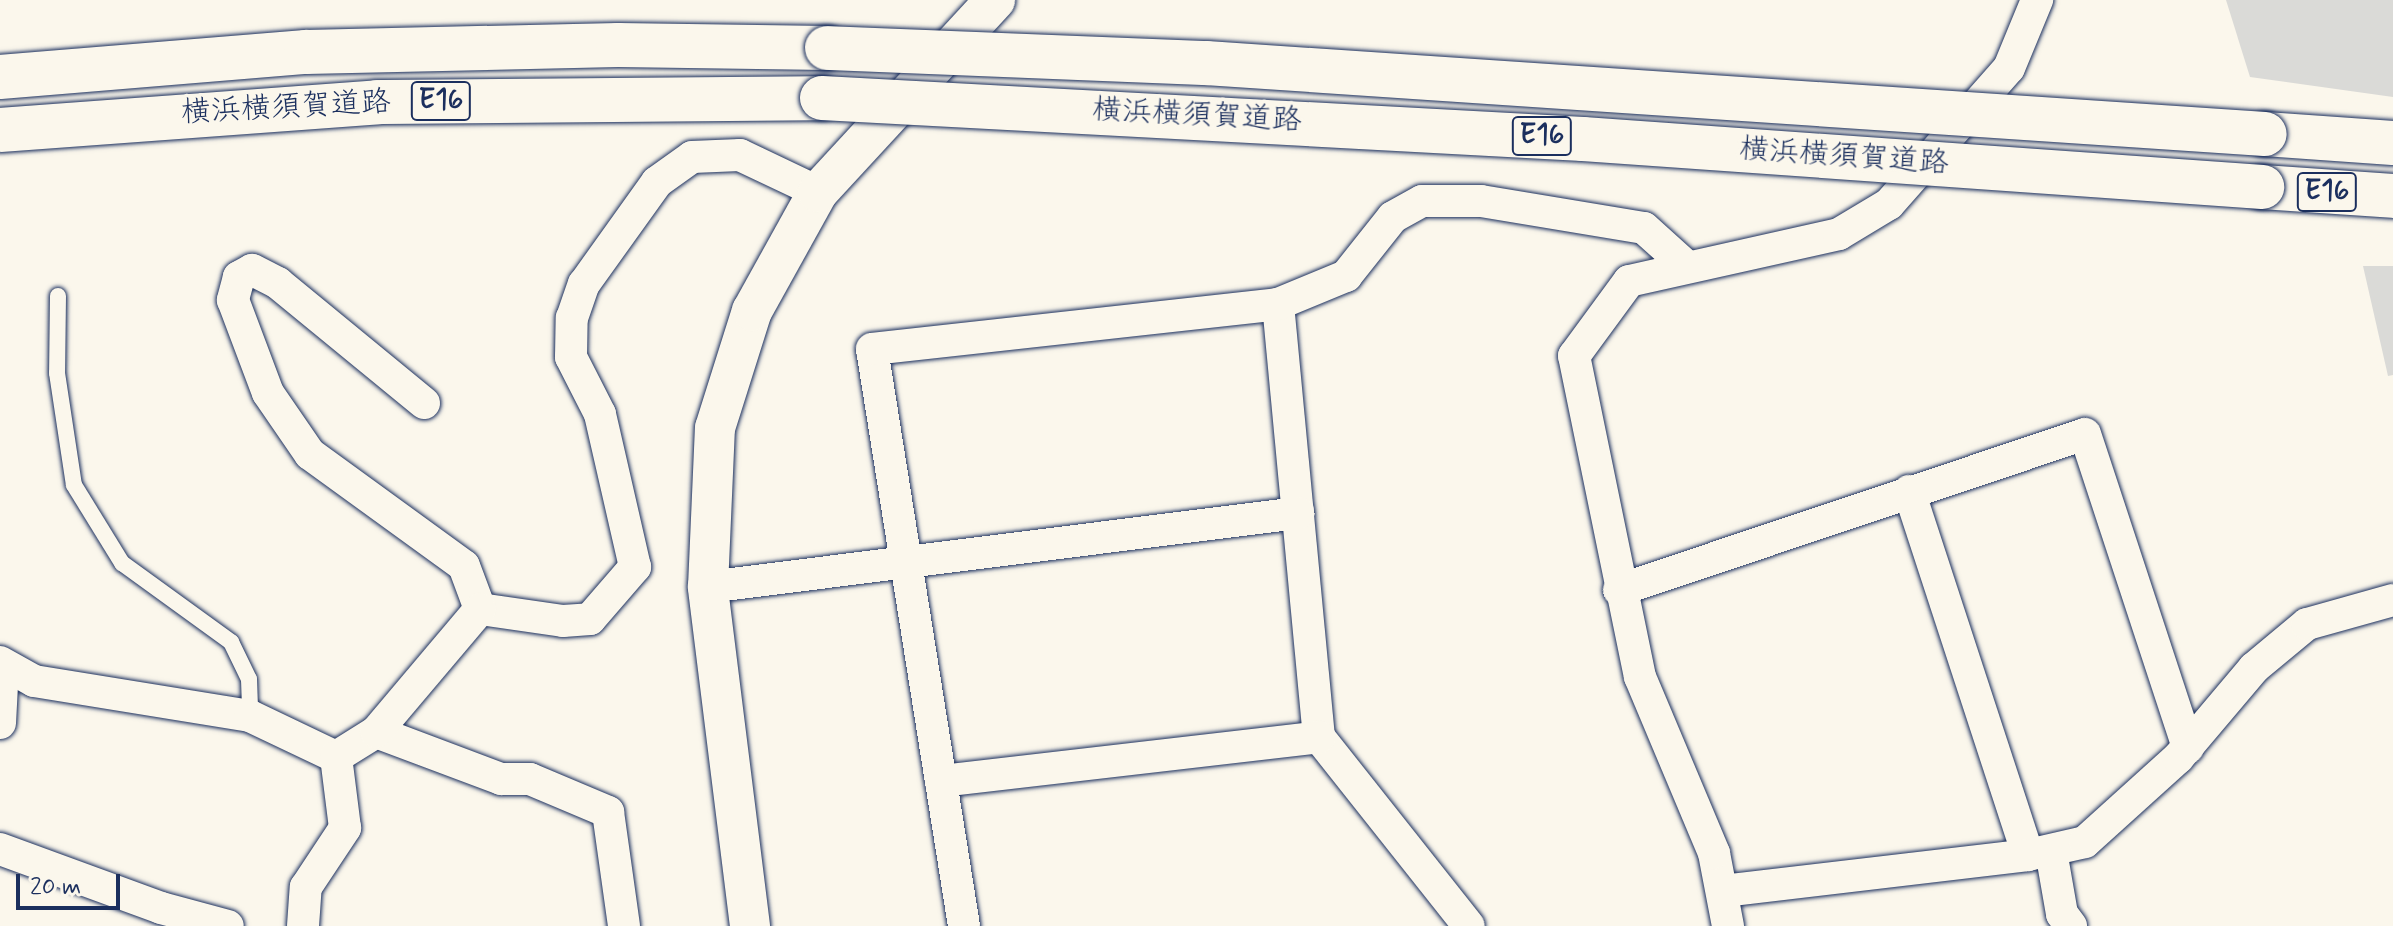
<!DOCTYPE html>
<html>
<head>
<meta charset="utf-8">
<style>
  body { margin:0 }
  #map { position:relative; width:2393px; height:926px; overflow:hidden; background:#fbf7ec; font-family:Mynerve,"Klee One",sans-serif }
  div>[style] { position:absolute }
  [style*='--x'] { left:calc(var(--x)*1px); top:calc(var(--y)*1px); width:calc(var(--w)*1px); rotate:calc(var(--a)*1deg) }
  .green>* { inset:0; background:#dadad7 }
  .roads { filter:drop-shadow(0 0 2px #1b2f5e) drop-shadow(0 0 2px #1b2f5e) }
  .service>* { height:16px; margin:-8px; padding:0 8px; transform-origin:8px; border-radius:8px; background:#fbf7ec }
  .minor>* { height:32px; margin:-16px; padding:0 16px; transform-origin:16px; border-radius:16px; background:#fbf7ec }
  .tertiary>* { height:40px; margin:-20px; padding:0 20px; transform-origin:20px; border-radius:20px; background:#fbf7ec }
  .motorway>* { height:44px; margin:-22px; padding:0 22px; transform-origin:22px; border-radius:22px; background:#fbf7ec }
  .bridges { filter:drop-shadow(0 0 2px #1b2f5e) drop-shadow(0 0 2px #1b2f5e) }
  .motorway-bridge>* { height:44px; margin:-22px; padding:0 22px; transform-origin:22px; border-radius:22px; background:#fbf7ec }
  span { translate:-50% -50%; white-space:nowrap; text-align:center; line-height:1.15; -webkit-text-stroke:7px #fbf7ec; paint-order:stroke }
  .shield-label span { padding:2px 6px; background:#fbf7ec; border:2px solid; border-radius:6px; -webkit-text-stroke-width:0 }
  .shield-label { font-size:28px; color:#1b2f5e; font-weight:700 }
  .street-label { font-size:30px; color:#1b2f5e }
  .scale { position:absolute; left:16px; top:874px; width:104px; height:36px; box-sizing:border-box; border:4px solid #1b2f5e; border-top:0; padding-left:10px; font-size:24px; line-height:28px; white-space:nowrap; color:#1b2f5e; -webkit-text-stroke:6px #fbf7ec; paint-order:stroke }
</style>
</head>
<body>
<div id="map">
  <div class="green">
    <i style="clip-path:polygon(2226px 0,2393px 0,2393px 97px,2250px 77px)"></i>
    <i style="clip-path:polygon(2363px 266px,2393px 266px,2393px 375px,2388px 376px)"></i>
  </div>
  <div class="roads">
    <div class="service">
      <i style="--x:58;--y:296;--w:77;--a:90.7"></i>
      <i style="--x:57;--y:373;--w:113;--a:81.4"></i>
      <i style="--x:74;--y:485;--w:92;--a:58.4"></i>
      <i style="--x:122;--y:563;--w:135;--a:35.9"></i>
      <i style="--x:231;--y:642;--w:41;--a:64.1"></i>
      <i style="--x:249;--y:679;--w:37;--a:88"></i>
    </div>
    <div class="minor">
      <i style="--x:1278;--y:304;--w:435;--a:84.6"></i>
      <i style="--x:1319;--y:737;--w:241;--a:51.6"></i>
      <i style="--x:424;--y:403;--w:189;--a:-140.6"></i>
      <i style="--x:278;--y:283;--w:29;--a:-153"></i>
      <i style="--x:252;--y:270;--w:15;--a:152"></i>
      <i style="--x:239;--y:277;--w:24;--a:105"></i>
      <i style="--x:233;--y:300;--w:99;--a:69.4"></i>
      <i style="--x:268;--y:393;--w:74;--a:55.5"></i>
      <i style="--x:310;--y:454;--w:190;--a:36"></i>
      <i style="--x:464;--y:566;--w:46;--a:69.6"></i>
      <i style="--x:480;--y:609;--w:84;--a:8.2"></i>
      <i style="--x:563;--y:621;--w:27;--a:-4"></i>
      <i style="--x:590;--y:619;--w:69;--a:-49.1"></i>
      <i style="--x:635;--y:567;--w:157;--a:-102.9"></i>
      <i style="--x:600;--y:414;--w:64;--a:-117"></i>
      <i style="--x:571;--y:357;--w:39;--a:-89"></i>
      <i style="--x:572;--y:318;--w:36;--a:-71"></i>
      <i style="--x:584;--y:284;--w:125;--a:-54.4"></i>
      <i style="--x:657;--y:182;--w:43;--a:-35.5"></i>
      <i style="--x:692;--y:157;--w:48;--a:-2.4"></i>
      <i style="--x:740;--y:155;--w:86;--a:25.4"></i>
      <i style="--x:1909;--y:491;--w:383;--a:71.9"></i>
      <i style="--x:708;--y:587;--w:595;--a:-7.15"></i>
      <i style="--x:1619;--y:590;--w:491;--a:-18.5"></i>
      <i style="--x:2085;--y:434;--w:330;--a:71.8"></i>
      <i style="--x:0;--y:662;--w:39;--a:29"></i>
      <i style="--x:34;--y:681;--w:219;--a:9.2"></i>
      <i style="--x:250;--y:716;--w:95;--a:25.5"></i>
      <i style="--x:0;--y:723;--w:57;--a:-87"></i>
      <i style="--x:376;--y:732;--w:134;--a:20.6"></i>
      <i style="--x:501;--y:779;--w:29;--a:0"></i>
      <i style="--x:530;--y:779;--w:85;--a:22.9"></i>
      <i style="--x:608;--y:812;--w:115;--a:82"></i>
      <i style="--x:941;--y:781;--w:381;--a:-6.6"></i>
      <i style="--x:0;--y:849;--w:171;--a:20.1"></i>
      <i style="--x:161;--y:908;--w:69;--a:15"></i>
      <i style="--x:2051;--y:851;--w:64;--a:80.1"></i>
      <i style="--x:2062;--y:914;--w:15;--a:53"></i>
      <i style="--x:1723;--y:891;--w:307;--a:-6.7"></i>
      <i style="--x:2028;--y:855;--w:58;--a:-12.8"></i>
      <i style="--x:2085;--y:842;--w:125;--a:-42.1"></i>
      <i style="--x:2178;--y:758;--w:118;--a:-49.8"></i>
      <i style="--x:2254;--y:668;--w:69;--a:-39.7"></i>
      <i style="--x:2307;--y:624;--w:89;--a:-15.6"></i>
      <i style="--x:303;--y:926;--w:39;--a:-86"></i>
      <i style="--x:306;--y:887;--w:71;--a:-56.5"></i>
      <i style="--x:345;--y:828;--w:72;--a:-97.2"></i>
      <i style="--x:336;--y:757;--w:47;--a:-32"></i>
      <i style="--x:376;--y:732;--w:161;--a:-49.8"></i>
      <i style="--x:964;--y:926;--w:584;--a:-99.06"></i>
      <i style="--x:872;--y:349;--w:408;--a:-6.3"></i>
      <i style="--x:1278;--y:304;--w:74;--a:-22.4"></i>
      <i style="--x:1346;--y:276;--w:75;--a:-51.5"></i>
      <i style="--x:1393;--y:217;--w:33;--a:-29"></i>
      <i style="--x:1422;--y:201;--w:59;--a:0"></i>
      <i style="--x:1481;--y:201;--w:165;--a:9.4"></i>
      <i style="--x:1644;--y:228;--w:54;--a:42"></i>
      <i style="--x:1728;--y:926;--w:74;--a:-100.9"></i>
      <i style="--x:1714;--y:853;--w:191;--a:-112.8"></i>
      <i style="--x:1640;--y:677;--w:328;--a:-101.6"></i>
      <i style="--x:1574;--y:356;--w:93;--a:-53.7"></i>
      <i style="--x:1629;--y:281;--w:215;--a:-12.6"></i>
      <i style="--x:1839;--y:234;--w:58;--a:-31"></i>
      <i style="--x:1889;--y:204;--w:181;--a:-48.6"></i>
      <i style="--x:2009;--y:68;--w:74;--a:-67.6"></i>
    </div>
    <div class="tertiary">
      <i style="--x:750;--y:926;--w:342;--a:-97.1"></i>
      <i style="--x:708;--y:587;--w:159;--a:-87.5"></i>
      <i style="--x:715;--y:428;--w:123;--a:-72.5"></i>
      <i style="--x:752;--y:311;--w:136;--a:-61"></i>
      <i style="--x:818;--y:192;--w:261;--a:-47.3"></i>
    </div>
    <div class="motorway">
      <i style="--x:0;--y:77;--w:307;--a:-4.7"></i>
      <i style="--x:306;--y:52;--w:312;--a:-1.3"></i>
      <i style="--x:618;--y:45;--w:209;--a:0.8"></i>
      <i style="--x:0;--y:130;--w:378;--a:-4.2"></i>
      <i style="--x:377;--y:102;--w:445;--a:-0.5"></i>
      <i style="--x:2265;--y:134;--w:128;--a:4"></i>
      <i style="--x:2262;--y:187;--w:131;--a:3.9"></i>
    </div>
  </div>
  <div class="bridges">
    <div class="motorway-bridge">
      <i style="--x:827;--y:48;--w:379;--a:2.3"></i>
      <i style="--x:1206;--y:63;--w:1061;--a:3.84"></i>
      <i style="--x:822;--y:98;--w:762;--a:3.08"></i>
      <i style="--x:1583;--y:139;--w:681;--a:4.04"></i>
    </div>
  </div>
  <div class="shield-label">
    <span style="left:441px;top:101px">E16</span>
    <span style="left:1542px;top:136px">E16</span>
    <span style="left:2327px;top:192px">E16</span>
  </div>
  <div class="street-label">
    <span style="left:286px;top:108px;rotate:-3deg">横浜横須賀道路</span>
    <span style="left:1197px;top:116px;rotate:3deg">横浜横須賀道路</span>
    <span style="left:1844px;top:157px;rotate:4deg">横浜横須賀道路</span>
  </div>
  <div class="scale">20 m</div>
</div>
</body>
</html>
